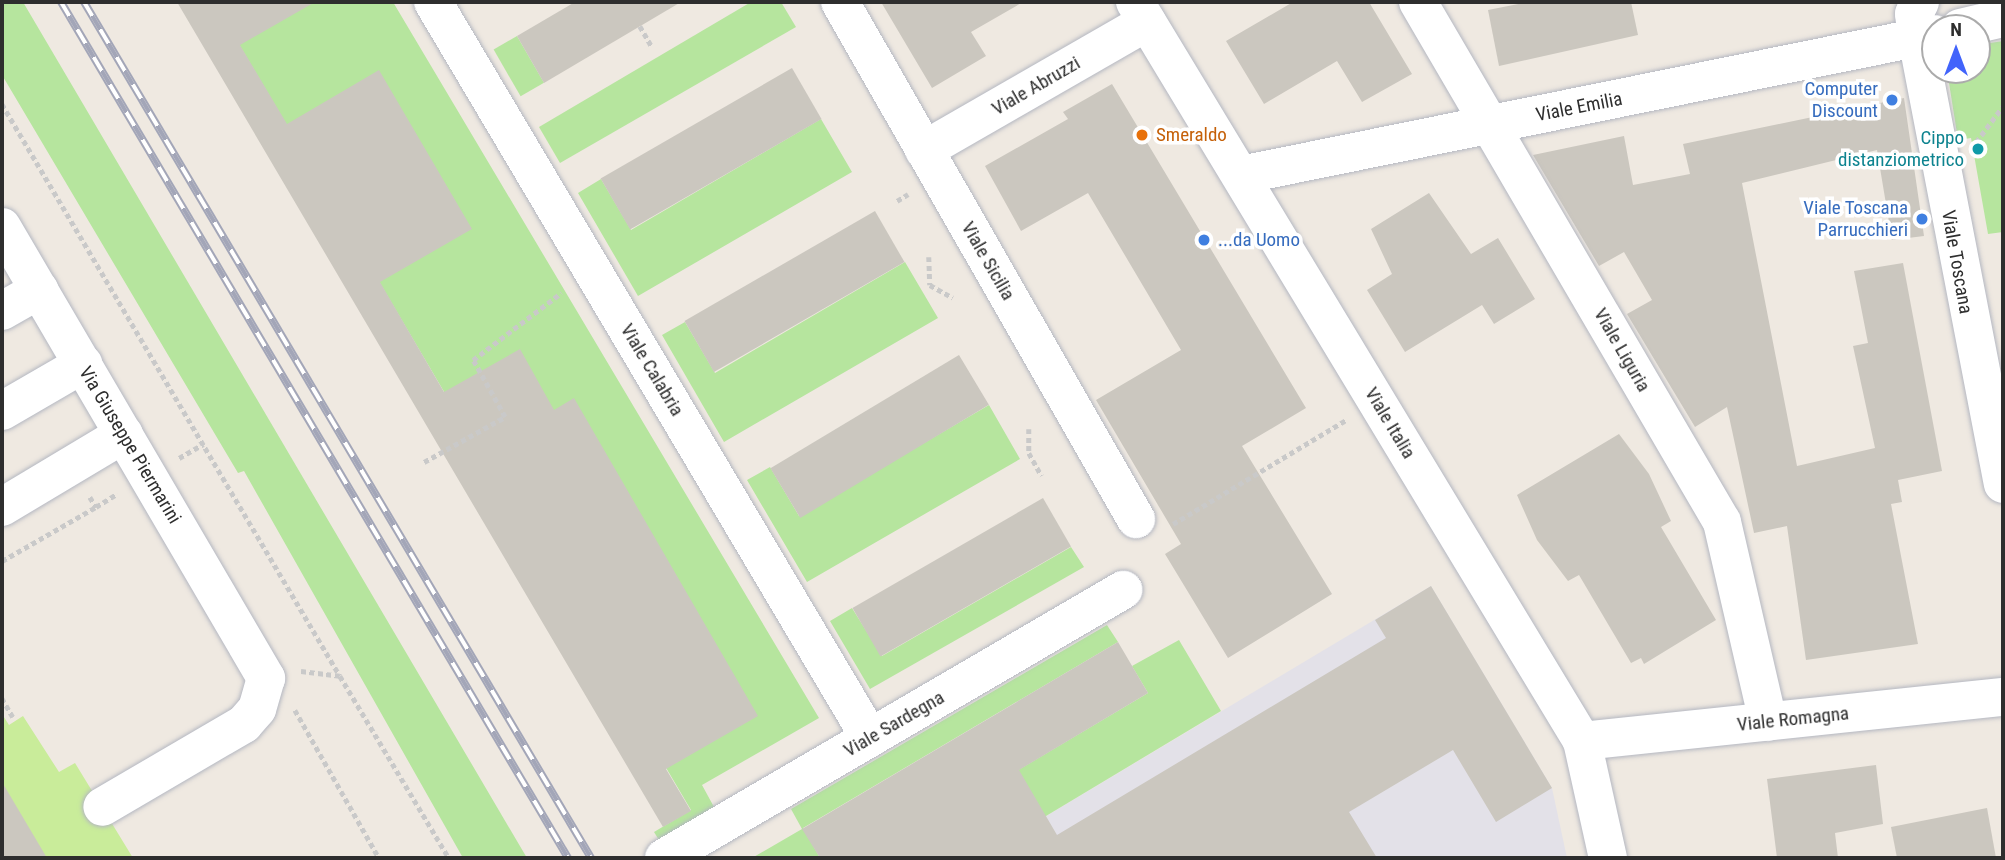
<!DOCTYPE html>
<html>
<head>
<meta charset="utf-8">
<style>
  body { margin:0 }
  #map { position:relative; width:2005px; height:860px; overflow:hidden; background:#efe9e1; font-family:"Roboto Condensed",sans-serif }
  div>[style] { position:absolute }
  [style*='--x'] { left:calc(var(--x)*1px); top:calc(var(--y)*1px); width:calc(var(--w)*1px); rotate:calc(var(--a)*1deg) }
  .industrial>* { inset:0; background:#e3e1e8 }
  .green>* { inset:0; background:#b6e59e; transform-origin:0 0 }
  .pitch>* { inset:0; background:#c9ec9a }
  .building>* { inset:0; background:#cbc7bf; transform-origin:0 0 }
  .path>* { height:4.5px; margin-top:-2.25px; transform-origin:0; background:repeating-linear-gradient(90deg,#c9c9c9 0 5px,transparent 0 8.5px) }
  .roads { filter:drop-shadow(0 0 2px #b4b7c1) drop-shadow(0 0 2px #b4b7c1) }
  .minor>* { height:38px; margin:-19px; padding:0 19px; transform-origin:19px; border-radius:19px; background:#fff }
  .rail>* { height:8px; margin-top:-4px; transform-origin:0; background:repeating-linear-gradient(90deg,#fff 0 16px,#a3a6b8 0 32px); box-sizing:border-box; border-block:2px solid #a3a6b8 }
  .dots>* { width:19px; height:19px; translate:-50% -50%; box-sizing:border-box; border:4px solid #fff; border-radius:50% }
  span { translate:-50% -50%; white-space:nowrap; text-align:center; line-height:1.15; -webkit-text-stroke:7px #fff; paint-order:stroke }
  .street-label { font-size:19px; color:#2e2e2e }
  .shop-label { font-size:19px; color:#366cbe }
  .right { translate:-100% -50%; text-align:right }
  .left { translate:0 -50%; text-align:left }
  .food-label { font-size:19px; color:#c56008 }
  .culture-label { font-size:19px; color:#0d838f }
  .frame { position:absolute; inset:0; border:4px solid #2e2e2e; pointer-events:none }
  .north { position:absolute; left:1921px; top:14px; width:70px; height:70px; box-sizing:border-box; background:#fff; border:2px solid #ababab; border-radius:50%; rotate:0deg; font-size:19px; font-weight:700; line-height:28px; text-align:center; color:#2e2e2e }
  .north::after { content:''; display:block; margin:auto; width:24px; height:32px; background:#4264fb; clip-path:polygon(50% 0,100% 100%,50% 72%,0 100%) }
</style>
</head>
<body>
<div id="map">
  <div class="industrial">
    <i style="clip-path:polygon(1431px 586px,1552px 788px,1567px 858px,976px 858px)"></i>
  </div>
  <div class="green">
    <i style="clip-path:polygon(2px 2px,23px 2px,527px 858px,463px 858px,244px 471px,238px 473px,2px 75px)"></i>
    <i style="clip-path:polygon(214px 2px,393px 2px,819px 718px,702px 785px,714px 807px,659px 840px,654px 832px,691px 810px)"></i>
    <i style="clip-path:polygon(751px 2px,781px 2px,796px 27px,560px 163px,539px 127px)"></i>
    <i style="left:517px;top:36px;width:54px;height:27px;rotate:60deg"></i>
    <i style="clip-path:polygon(2003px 41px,2003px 232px,1988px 234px,1971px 138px,1958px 140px,1949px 83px,1952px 70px,1977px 70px,1977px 45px)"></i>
    <i style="clip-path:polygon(821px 119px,852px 172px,638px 296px,578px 193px,601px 179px,631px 230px)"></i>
    <i style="clip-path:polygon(905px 262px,938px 318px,724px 442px,662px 335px,685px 322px,715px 373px)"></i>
    <i style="clip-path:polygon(989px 405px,1020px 459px,807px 582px,747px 480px,770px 467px,799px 516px)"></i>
    <i style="clip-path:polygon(1071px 547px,1084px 567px,870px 689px,830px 621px,852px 608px,882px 656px)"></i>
    <i style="clip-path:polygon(1107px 625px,1118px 642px,803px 828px,820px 858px,752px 858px,802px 829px,791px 809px)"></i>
    <i style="clip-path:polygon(1179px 640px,1221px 711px,976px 858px,870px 858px,1148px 693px,1132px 666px)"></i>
  </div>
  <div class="pitch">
    <i style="clip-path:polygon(2px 714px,9px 725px,23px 716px,59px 772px,75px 763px,133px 858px,2px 858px)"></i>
  </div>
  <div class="building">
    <i style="clip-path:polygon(177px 2px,315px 2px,240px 45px,287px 124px,379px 70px,472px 229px,380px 282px,444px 392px,520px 349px,554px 410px,574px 398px,758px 716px,666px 769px,691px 811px,663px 827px)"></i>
    <i style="clip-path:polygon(575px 2px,681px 2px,544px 83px,517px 36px)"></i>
    <i style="clip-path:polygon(881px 2px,1023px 2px,971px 32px,986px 56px,932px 88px)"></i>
    <i style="clip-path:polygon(1293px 2px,1369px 2px,1412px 74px,1362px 102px,1337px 61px,1264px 104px,1226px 41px)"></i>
    <i style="clip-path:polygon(1529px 2px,1631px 2px,1638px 35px,1499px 66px,1488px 10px)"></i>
    <i style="left:792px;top:68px;width:59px;height:221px;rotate:60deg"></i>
    <i style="clip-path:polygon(1112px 84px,1306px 408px,1242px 446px,1332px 594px,1228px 658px,1165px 554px,1181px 544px,1096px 400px,1181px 350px,1088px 193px,1021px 231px,985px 166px,1068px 119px,1063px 112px)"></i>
    <i style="clip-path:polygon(1904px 98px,1924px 236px,1892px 240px,1877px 150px,1742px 183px,1797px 466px,1875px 448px,1853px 346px,1868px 343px,1854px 271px,1903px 263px,1942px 471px,1898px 480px,1902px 502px,1891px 504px,1918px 644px,1806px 660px,1787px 526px,1754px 533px,1727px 407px,1695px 427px,1627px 314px,1652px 300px,1624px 252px,1599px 266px,1533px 155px,1624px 136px,1633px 185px,1690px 174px,1683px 144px)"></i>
    <i style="clip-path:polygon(1429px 193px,1471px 254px,1498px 238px,1535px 299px,1494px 324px,1482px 305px,1405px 352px,1367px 290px,1392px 274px,1371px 229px)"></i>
    <i style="left:875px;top:211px;width:59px;height:220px;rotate:60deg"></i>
    <i style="left:959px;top:355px;width:58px;height:220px;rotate:59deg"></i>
    <i style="clip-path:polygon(1619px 434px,1649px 474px,1671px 521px,1661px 527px,1716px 620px,1644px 664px,1641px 658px,1631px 663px,1579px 575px,1568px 581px,1537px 540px,1517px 495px)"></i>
    <i style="left:1043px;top:498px;width:56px;height:220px;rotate:60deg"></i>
    <i style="clip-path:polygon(1431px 586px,1552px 788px,1496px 822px,1453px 750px,1349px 812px,1377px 858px,820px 858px,802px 829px,1118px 642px,1148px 693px,1019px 770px,1057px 835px,1386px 638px,1375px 620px)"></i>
    <i style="clip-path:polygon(1876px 765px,1883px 824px,1835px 833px,1838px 858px,1777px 858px,1767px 779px)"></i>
    <i style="clip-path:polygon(2px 782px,47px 858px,2px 858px)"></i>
    <i style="clip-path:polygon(1987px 808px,1996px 858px,1897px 858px,1891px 827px)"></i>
  </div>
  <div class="path">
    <i style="--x:640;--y:26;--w:24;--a:60"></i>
    <i style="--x:2;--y:104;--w:664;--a:59.42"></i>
    <i style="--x:1976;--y:142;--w:45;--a:-53.1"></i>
    <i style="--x:897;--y:201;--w:13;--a:-32"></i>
    <i style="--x:929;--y:257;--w:28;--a:88"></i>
    <i style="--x:930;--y:285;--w:26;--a:29"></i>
    <i style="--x:1029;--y:429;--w:24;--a:90"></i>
    <i style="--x:1029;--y:453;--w:26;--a:61"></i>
    <i style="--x:179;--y:458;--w:28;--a:-30"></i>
    <i style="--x:424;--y:462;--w:93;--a:-29.1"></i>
    <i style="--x:505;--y:417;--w:65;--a:-119.3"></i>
    <i style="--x:473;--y:360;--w:111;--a:-37.3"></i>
    <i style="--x:90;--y:497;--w:12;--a:59"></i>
    <i style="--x:96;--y:507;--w:25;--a:-32"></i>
    <i style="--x:1173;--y:524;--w:202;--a:-31"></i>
    <i style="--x:2;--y:561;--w:108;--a:-29.9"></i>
    <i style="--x:301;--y:671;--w:39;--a:7"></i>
    <i style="--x:340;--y:676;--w:212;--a:59.1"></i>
    <i style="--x:2;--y:698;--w:22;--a:60"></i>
    <i style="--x:295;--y:710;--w:170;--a:60.4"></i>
  </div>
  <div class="roads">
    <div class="minor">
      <i style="--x:433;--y:2;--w:856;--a:59.3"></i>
      <i style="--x:840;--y:2;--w:596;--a:60.21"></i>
      <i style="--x:1135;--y:2;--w:864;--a:58.83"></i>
      <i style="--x:1582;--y:741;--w:120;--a:77.5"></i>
      <i style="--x:1418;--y:2;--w:602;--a:59.69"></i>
      <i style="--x:1722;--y:522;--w:205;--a:77"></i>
      <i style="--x:1920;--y:2;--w:13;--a:117"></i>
      <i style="--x:1914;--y:14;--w:24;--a:83"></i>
      <i style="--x:1917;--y:38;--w:454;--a:79.1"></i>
      <i style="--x:1960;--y:28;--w:44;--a:-13.1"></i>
      <i style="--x:924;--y:150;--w:257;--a:-29.9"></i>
      <i style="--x:1241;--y:175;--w:708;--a:-11.48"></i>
      <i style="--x:2;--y:227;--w:523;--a:59.66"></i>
      <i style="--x:266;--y:678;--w:32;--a:106"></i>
      <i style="--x:257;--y:709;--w:20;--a:131"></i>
      <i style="--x:244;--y:724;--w:164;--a:149.7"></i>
      <i style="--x:2;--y:311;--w:43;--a:-29.6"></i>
      <i style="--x:2;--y:411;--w:94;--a:-30.1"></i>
      <i style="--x:2;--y:507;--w:142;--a:-30.9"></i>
      <i style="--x:1582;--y:741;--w:423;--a:-6"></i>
      <i style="--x:664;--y:858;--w:532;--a:-30.28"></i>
    </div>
  </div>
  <div class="rail">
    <i style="--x:61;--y:2;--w:995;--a:59.36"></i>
    <i style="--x:84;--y:2;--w:995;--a:59.36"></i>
  </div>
  <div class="dots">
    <i style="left:1892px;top:100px;background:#3f7fe0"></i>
    <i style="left:1142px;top:135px;background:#e8710a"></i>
    <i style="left:1978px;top:149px;background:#0f9aa8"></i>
    <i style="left:1922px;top:219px;background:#3f7fe0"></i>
    <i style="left:1204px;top:240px;background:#3f7fe0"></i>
  </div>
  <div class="street-label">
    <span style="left:1036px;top:86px;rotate:-30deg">Viale Abruzzi</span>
    <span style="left:1579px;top:107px;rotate:-11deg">Viale Emilia</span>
    <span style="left:988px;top:261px;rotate:60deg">Viale Sicilia</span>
    <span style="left:1957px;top:262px;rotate:80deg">Viale Toscana</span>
    <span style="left:1622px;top:350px;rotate:60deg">Viale Liguria</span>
    <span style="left:652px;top:370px;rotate:59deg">Viale Calabria</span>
    <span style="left:1390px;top:423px;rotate:59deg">Viale Italia</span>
    <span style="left:130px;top:445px;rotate:59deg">Via Giuseppe Piermarini</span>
    <span style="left:1793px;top:719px;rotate:-6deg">Viale Romagna</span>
    <span style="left:894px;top:724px;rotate:-30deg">Viale Sardegna</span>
  </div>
  <div class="shop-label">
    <span class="right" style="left:1878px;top:100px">Computer<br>Discount</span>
    <span class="right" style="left:1908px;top:219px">Viale Toscana<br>Parrucchieri</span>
    <span class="left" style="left:1218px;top:240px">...da Uomo</span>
  </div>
  <div class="food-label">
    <span class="left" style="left:1156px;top:135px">Smeraldo</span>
  </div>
  <div class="culture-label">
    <span class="right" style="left:1964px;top:149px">Cippo<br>distanziometrico</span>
  </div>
  <div class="frame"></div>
  <div class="north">N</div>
</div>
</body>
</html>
